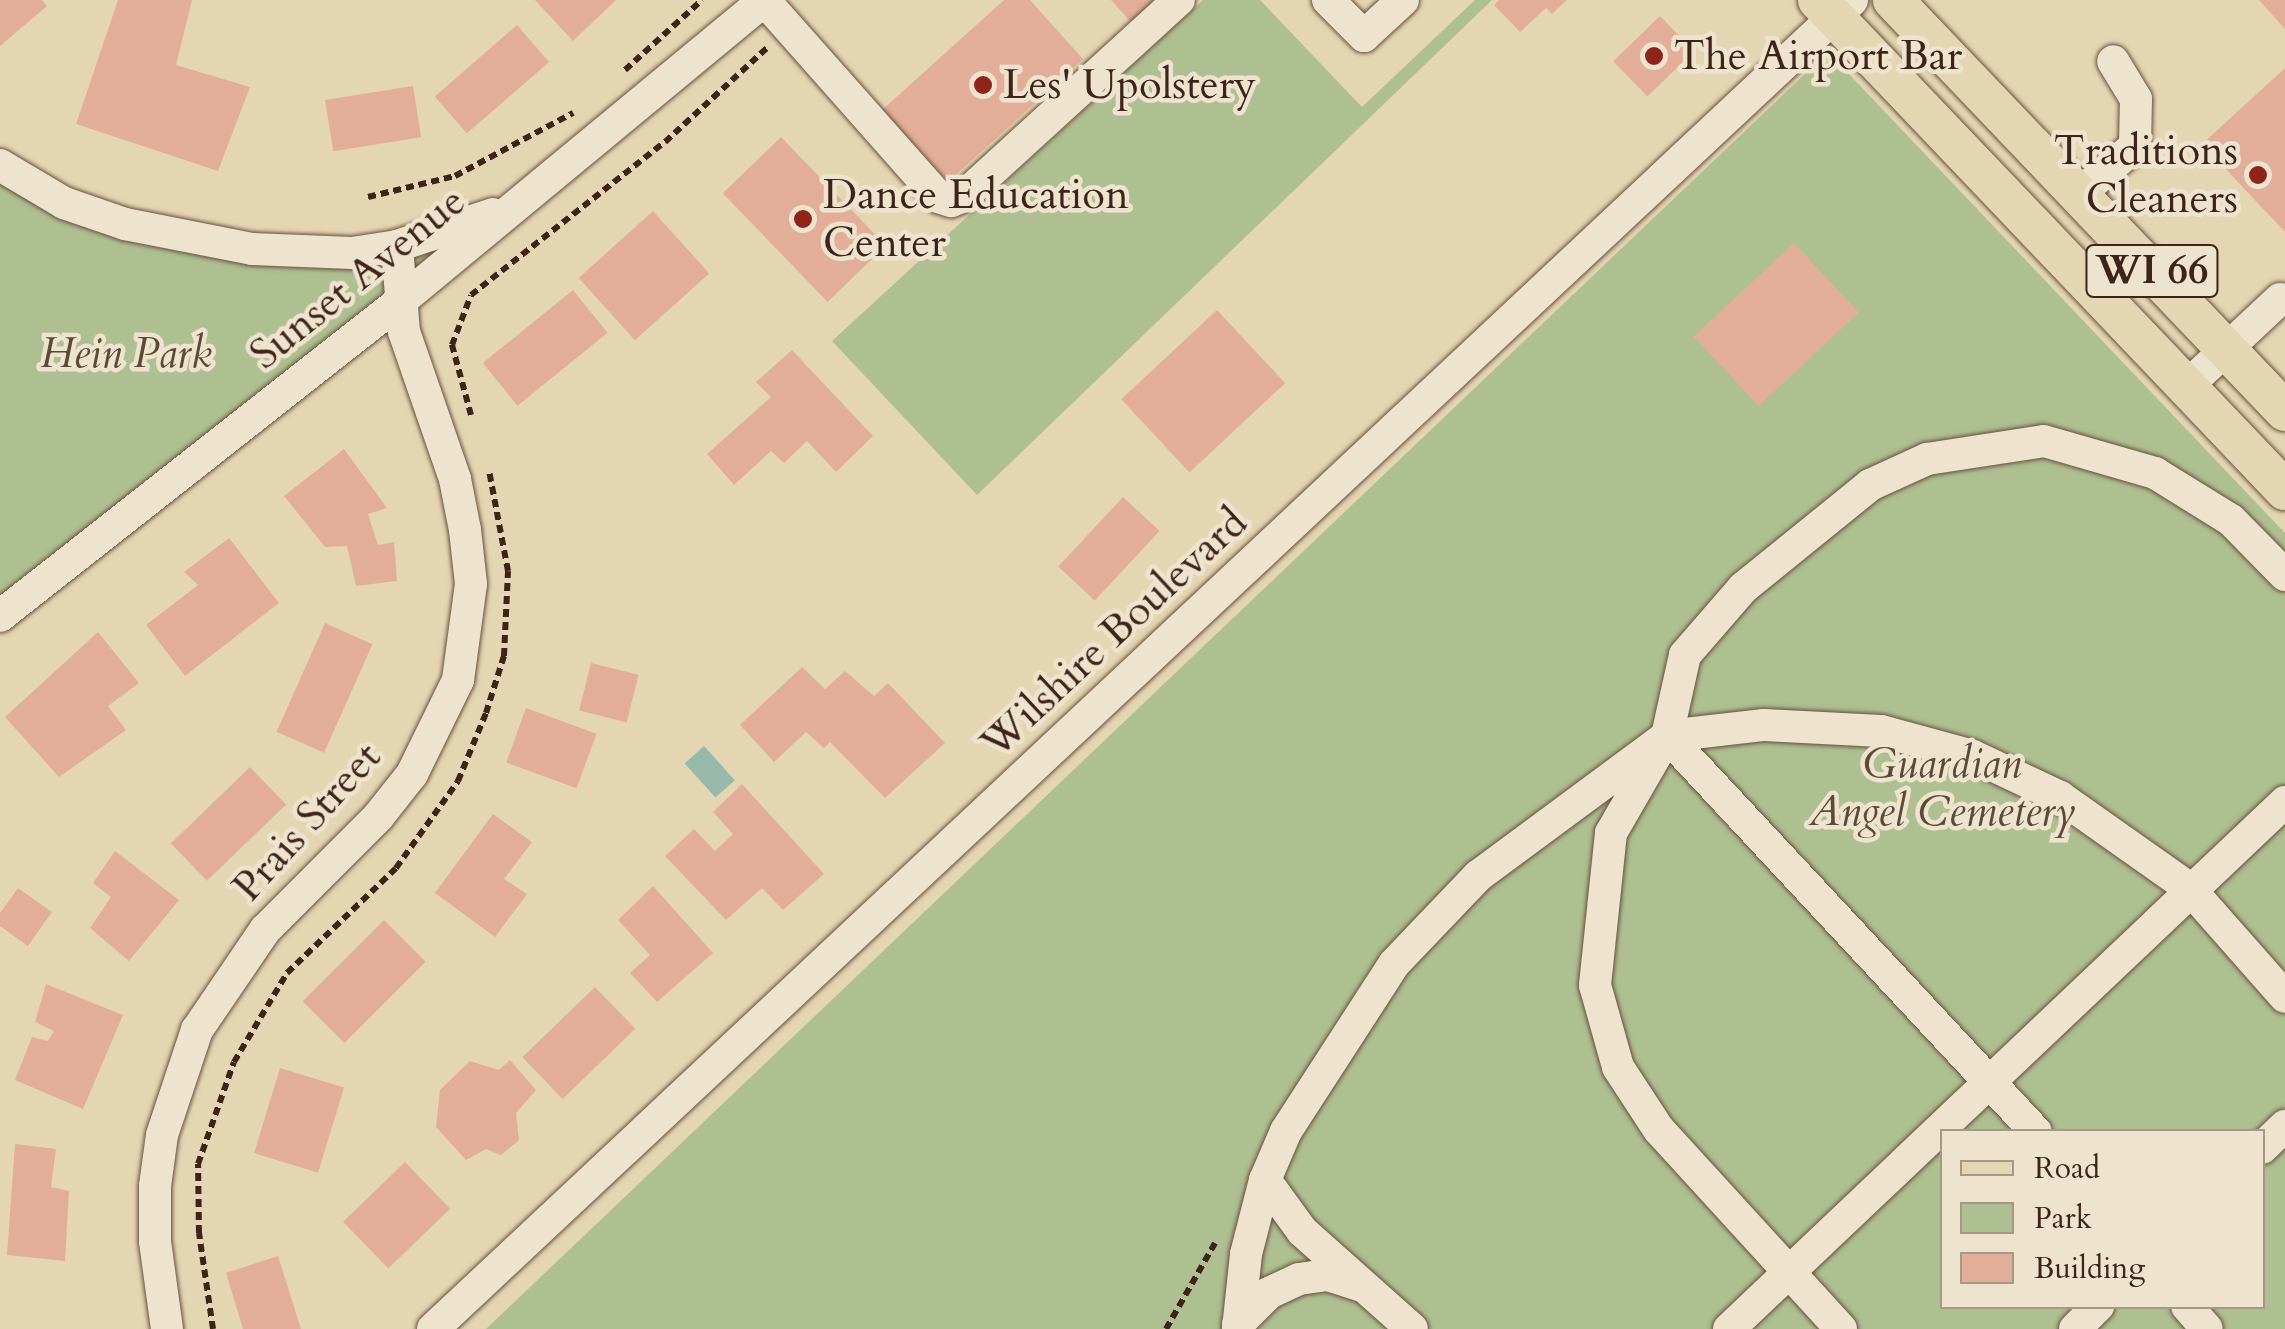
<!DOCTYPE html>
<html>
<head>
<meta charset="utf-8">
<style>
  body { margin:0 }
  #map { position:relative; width:2285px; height:1329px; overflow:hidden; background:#e5d6b3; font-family:Cardo,serif }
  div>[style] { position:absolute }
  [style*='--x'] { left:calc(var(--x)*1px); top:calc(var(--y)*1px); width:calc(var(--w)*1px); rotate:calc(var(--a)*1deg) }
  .green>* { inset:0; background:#aebf91 }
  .water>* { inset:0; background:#96b9a9; transform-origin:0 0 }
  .building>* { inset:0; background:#e3ae99; transform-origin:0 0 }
  .path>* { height:6px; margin-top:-3px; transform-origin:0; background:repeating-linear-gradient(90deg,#3e2318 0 8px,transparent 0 13px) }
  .roads { filter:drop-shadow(0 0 2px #68503f) drop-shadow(0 0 2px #68503f) }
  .minor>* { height:32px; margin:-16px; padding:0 16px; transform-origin:16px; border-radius:16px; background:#eee4ce }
  .major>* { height:40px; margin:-20px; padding:0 20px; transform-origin:20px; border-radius:20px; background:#e5d6b3 }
  .dots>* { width:28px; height:28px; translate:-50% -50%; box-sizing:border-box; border:5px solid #eee4ce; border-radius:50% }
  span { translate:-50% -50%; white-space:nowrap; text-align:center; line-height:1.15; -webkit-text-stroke:9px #eee4ce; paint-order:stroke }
  .shield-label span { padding:2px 8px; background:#eee4ce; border:2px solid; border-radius:8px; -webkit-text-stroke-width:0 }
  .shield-label { font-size:40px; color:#3e2318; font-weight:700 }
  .poi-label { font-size:42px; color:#3e2318 }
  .left { translate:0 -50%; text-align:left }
  .right { translate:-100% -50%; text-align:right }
  .street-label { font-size:42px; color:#3e2318 }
  .park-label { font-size:42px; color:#5a4a36; font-style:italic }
  .legend { position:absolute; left:1940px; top:1129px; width:325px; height:180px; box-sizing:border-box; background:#eee4ce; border:2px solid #a89785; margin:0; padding:12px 18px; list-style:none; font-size:30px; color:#3e2318 }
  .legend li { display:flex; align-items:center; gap:20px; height:50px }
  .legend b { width:50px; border:2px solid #a89785 }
</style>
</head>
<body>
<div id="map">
  <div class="green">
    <i style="clip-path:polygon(1203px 0,1260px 0,1362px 107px,1475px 0,1492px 0,977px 495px,832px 341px)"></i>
    <i style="clip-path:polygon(evenodd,1828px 52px,2285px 533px,2285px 1329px,486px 1329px,1828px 52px,1942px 1132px,2262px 1132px,2262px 1306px,1942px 1306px,1942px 1132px)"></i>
    <i style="clip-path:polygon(0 165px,64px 203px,307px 252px,519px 204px,0 616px)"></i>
  </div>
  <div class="water">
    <i style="left:704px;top:746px;width:46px;height:26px;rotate:48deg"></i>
  </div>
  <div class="building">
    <i style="clip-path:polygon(0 0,42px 0,47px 6px,0 46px)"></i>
    <i style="clip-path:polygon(118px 0,192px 0,176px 65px,250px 87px,218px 171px,76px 124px)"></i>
    <i style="clip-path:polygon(535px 0,616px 0,573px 41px)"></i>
    <i style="clip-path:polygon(1004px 0,1030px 0,1083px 59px,948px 182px,882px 110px)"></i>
    <i style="clip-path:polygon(1111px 0,1170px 0,1137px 29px)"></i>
    <i style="clip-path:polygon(1499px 0,1567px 0,1552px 14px,1546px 8px,1520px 32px,1494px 5px)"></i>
    <i style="clip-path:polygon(2259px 0,2285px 0,2285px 29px)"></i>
    <i style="left:1660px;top:16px;width:49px;height:65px;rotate:46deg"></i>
    <i style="left:517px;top:25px;width:49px;height:109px;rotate:49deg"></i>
    <i style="clip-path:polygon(2285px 68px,2285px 232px,2202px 144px)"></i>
    <i style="left:413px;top:86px;width:52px;height:89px;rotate:81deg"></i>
    <i style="left:781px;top:137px;width:151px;height:81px;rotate:46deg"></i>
    <i style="left:653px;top:211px;width:84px;height:100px;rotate:48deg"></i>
    <i style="left:1794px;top:243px;width:95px;height:137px;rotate:47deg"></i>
    <i style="left:573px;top:290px;width:55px;height:116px;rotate:51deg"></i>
    <i style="left:1217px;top:310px;width:100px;height:131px;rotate:47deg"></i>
    <i style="clip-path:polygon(792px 350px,873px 436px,836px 472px,807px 441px,784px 463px,771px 451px,734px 485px,707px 454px,771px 397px,756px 382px)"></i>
    <i style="clip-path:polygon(344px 449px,387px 508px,368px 514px,378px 545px,394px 542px,397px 581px,356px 586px,347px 546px,325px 547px,284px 496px)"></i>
    <i style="left:1123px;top:497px;width:50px;height:95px;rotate:43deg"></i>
    <i style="clip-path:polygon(229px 538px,279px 603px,185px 676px,146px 625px,198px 585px,184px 572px)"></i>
    <i style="left:325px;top:623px;width:52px;height:119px;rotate:24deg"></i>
    <i style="clip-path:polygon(98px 632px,139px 683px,108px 706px,126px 730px,59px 777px,5px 717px)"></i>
    <i style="left:591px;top:663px;width:49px;height:49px;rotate:14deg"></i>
    <i style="clip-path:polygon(802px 667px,825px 689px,845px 671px,874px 696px,888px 683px,945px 743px,885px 798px,830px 742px,824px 748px,806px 732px,774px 762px,740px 725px)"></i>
    <i style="left:526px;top:708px;width:75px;height:58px;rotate:20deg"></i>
    <i style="left:250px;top:767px;width:52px;height:110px;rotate:46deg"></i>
    <i style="clip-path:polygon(742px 784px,824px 874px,783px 910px,762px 888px,726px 920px,665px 856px,694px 829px,715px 851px,733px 834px,713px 812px)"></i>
    <i style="clip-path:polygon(493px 814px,532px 842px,504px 879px,527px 894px,495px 937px,435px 893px)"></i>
    <i style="clip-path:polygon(115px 851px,179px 900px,129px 961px,90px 928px,111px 897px,93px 883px)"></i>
    <i style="clip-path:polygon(653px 886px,713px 953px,657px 1002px,630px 973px,650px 955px,618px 920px)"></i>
    <i style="clip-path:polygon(18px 888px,52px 912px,28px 946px,0 926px,0 913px)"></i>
    <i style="left:384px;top:920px;width:59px;height:115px;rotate:45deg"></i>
    <i style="clip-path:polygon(46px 984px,123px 1015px,83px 1109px,15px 1080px,32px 1037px,48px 1041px,54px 1031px,35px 1022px)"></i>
    <i style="left:595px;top:987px;width:58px;height:101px;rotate:46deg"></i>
    <i style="clip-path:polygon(510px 1060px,536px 1090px,516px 1113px,519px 1140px,501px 1155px,486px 1149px,466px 1160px,436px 1127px,440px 1090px,470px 1061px,499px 1070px)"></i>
    <i style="left:280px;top:1068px;width:67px;height:89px;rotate:17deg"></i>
    <i style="clip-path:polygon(15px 1144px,56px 1149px,51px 1187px,69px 1191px,65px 1261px,7px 1255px)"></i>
    <i style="left:405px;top:1162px;width:65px;height:86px;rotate:46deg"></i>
    <i style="clip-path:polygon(278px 1256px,301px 1329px,243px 1329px,226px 1273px)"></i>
  </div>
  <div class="path">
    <i style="--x:625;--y:70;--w:104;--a:-42.3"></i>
    <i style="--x:368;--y:197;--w:89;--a:-13.6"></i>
    <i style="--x:455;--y:176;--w:134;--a:-28.1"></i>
    <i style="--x:471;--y:415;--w:73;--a:-105.2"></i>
    <i style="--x:452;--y:345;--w:53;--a:-69.2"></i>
    <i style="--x:471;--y:295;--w:247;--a:-38.3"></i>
    <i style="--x:665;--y:142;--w:139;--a:-42.7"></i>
    <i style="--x:213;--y:1329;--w:97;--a:-98.3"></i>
    <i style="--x:199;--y:1233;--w:69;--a:-90.8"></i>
    <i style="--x:198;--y:1164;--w:108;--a:-70.6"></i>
    <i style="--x:234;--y:1062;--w:104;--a:-59.2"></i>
    <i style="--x:287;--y:973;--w:151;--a:-43.9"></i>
    <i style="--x:396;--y:868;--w:107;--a:-54.5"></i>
    <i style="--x:458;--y:781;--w:74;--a:-67.6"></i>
    <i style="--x:486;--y:713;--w:60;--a:-72.5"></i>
    <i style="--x:504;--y:656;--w:85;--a:-87.3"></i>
    <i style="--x:508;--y:571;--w:103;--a:-100.7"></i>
    <i style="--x:1166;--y:1329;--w:99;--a:-60.3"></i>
  </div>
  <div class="roads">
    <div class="minor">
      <i style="--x:764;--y:0;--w:263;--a:48.5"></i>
      <i style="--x:938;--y:197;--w:14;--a:17"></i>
      <i style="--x:951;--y:201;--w:14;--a:-21"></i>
      <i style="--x:964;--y:196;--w:291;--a:-42.4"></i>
      <i style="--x:1328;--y:0;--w:51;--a:45"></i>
      <i style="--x:1364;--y:36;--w:53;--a:-42.7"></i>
      <i style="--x:0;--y:165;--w:74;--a:30.7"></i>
      <i style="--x:64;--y:203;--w:65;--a:19"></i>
      <i style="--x:125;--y:224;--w:129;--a:11.1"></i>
      <i style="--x:252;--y:249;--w:100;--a:2.3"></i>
      <i style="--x:352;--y:253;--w:46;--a:-8.8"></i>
      <i style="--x:397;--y:246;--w:101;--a:-18.4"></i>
      <i style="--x:2079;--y:194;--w:74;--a:-40.6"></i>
      <i style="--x:2135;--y:146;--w:47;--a:-88.8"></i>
      <i style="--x:2136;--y:99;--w:44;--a:-121.2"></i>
      <i style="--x:2186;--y:387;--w:129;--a:-43.1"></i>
      <i style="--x:0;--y:616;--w:511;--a:-38.17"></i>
      <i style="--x:402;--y:300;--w:471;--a:-39.6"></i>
      <i style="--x:1667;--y:736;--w:541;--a:47.02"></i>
      <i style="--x:2262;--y:1148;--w:32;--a:-44"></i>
      <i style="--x:1265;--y:1180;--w:63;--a:54"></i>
      <i style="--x:1302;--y:1231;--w:147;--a:41.7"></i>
      <i style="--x:2187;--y:1306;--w:30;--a:49"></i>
      <i style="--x:1238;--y:1324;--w:44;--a:-45"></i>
      <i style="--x:1269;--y:1293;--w:33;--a:-25"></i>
      <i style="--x:1299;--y:1279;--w:29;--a:-8"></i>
      <i style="--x:1328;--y:1275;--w:35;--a:18"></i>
      <i style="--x:167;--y:1329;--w:89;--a:-97.8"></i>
      <i style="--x:155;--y:1241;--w:55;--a:-90"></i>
      <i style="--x:155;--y:1186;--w:51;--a:-82.2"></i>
      <i style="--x:162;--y:1135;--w:111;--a:-71.6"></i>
      <i style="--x:197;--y:1030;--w:121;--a:-55.8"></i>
      <i style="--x:265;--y:930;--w:160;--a:-45"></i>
      <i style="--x:378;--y:817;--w:55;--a:-51.7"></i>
      <i style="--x:412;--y:774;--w:105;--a:-63.9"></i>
      <i style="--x:458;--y:680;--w:97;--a:-82.3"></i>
      <i style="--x:471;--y:584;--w:54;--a:-96.3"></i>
      <i style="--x:465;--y:530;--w:52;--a:-101.1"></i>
      <i style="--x:455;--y:479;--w:156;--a:-109.1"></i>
      <i style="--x:404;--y:332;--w:86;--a:-94.7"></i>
      <i style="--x:433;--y:1329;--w:1944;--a:-43.12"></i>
      <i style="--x:1238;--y:1329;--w:75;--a:-83.9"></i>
      <i style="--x:1246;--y:1254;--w:76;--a:-75.6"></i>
      <i style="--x:1265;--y:1180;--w:53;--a:-66.8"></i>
      <i style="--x:1286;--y:1131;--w:199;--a:-57.1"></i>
      <i style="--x:1394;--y:964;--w:122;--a:-46.3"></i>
      <i style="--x:1478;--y:876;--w:235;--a:-36.5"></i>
      <i style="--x:1667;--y:736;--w:83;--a:-77.5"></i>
      <i style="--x:1685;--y:655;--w:89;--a:-49.1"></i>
      <i style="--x:1743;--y:588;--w:164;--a:-39"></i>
      <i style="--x:1870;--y:485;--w:63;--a:-24.5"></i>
      <i style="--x:1927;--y:459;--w:118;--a:-8.7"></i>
      <i style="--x:2044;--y:441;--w:116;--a:16.1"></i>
      <i style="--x:2155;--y:473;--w:89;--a:31.7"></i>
      <i style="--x:2231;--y:520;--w:77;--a:45.5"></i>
      <i style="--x:1729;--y:1329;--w:766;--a:-43.47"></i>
      <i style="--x:1841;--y:1329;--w:270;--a:-132.4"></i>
      <i style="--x:1659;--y:1130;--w:75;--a:-123.1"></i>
      <i style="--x:1618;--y:1067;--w:85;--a:-105.7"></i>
      <i style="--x:1595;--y:985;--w:153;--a:-84"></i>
      <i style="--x:1611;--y:833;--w:112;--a:-60"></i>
      <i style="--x:1667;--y:736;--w:98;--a:-6.5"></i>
      <i style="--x:1764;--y:725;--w:117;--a:2.9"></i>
      <i style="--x:1881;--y:731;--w:95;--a:15.2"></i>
      <i style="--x:1973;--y:756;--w:96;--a:25.2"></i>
      <i style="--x:2060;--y:797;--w:158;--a:35.2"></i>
      <i style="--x:2189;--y:888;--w:145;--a:48.6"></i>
      <i style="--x:2075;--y:1329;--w:33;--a:-45"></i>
    </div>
    <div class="major">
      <i style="--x:1818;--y:0;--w:677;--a:46.38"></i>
      <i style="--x:1893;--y:0;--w:568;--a:46.36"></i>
    </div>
  </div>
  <div class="dots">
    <i style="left:1654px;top:56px;background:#8f2418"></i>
    <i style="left:983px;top:85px;background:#8f2418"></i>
    <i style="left:2258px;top:175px;background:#8f2418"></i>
    <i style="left:803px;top:219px;background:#8f2418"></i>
  </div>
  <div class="shield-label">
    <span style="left:2152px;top:271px">WI 66</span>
  </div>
  <div class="poi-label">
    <span class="left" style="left:1674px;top:56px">The Airport Bar</span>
    <span class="left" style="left:1003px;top:85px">Les' Upolstery</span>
    <span class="right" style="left:2238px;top:175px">Traditions<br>Cleaners</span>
    <span class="left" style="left:823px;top:219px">Dance Education<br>Center</span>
  </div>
  <div class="street-label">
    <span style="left:358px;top:278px;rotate:-39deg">Sunset Avenue</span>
    <span style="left:1114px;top:633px;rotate:-43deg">Wilshire Boulevard</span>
    <span style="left:307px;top:822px;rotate:-48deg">Prais Street</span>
  </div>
  <div class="park-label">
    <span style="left:126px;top:354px">Hein Park</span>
    <span style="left:1942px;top:788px">Guardian<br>Angel Cemetery</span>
  </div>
  <ul class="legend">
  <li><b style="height:12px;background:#e5d6b3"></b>Road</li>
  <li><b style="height:28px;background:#aebf91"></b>Park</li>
  <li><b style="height:28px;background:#e3ae99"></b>Building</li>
  </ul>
</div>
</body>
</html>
